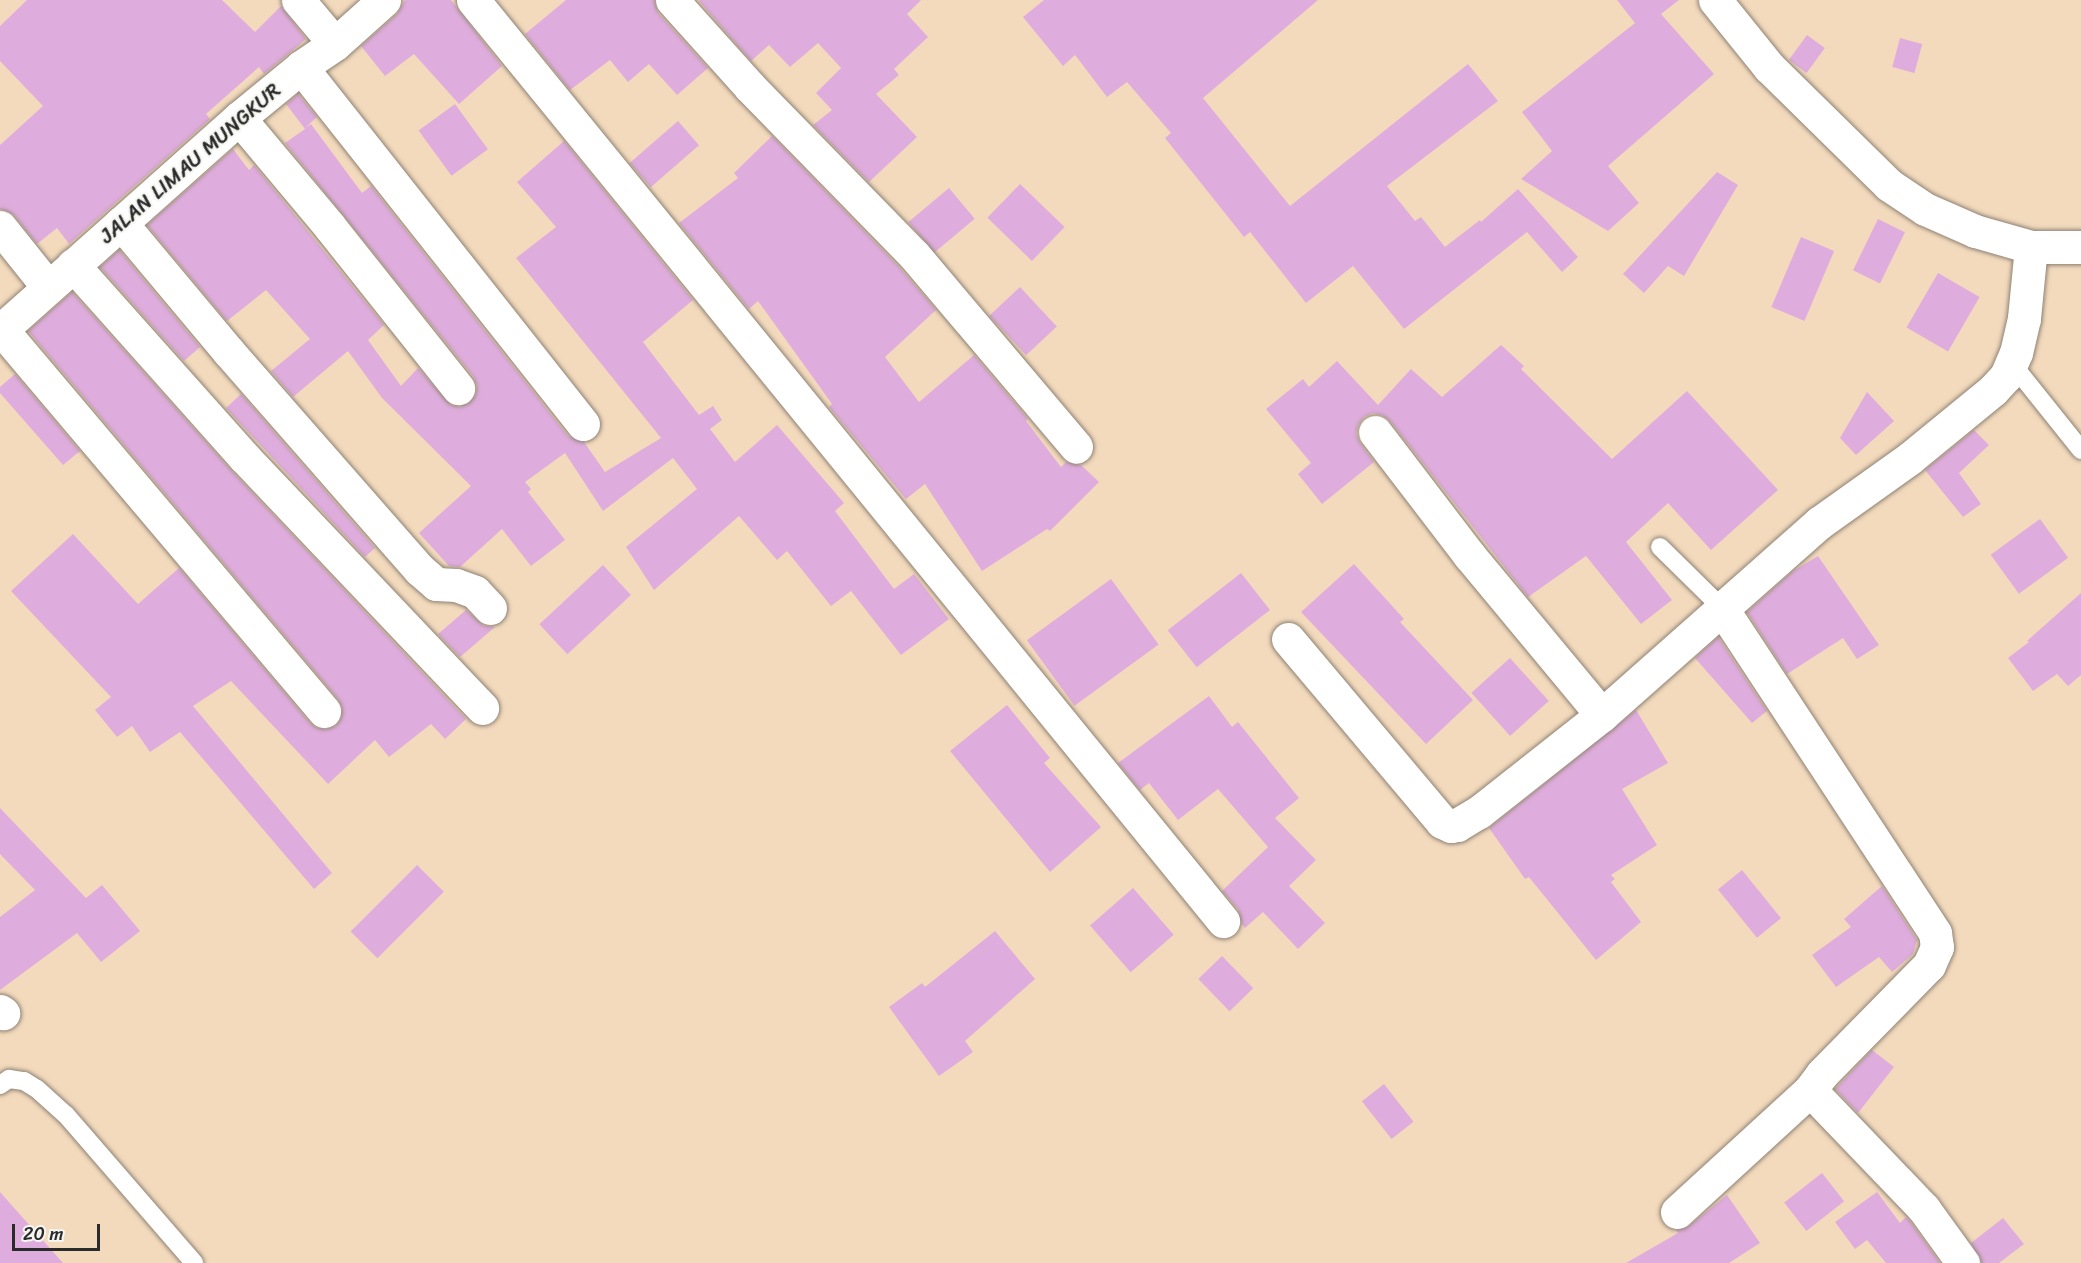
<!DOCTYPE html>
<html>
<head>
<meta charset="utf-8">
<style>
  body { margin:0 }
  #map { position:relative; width:2081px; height:1263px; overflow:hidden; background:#f3dabd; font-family:Sriracha,sans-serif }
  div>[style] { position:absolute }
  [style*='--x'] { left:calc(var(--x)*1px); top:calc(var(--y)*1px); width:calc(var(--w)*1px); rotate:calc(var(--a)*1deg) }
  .building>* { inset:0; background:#dfaddd; transform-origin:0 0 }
  .roads { filter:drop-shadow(0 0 2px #8f8274) drop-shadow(0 0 2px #8f8274) }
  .lane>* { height:18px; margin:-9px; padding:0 9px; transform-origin:9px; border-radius:9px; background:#fff }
  .street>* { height:33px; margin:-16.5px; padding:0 16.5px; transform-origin:16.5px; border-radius:16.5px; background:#fff }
  .secondary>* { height:33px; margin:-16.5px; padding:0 16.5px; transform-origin:16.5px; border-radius:16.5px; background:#fff }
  span { translate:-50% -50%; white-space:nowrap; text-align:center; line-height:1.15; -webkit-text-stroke:4.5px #f6f6f2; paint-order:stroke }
  .street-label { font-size:21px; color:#2b2b2b }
  .scale { position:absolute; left:12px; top:1224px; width:88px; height:27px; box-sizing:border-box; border:3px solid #2b2b2b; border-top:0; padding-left:8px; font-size:18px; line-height:21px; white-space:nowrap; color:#2b2b2b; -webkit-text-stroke:4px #f6f6f2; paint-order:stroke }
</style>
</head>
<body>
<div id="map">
  <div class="building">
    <i style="clip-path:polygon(27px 0,222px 0,255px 32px,281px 6px,306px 39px,264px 74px,259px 67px,206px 114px,210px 119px,69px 244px,57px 228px,37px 244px,14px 215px,0 209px,0 145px,43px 106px,0 61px,0 26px)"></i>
    <i style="clip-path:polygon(405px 0,451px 0,502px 66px,459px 104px,414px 54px,385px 76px,361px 46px,397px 14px)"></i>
    <i style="clip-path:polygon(566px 0,654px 0,658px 13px,708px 68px,677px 95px,649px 64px,628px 82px,610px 60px,570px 90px,525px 34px)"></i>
    <i style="clip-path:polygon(700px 0,921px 0,907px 14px,928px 37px,894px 69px,899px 75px,876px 94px,917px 137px,869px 182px,813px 125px,832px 110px,816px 93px,841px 68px,818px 43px,790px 67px,769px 45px,751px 61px,699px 1px)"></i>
    <i style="clip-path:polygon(1044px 0,1318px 0,1203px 98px,1290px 206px,1468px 64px,1498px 101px,1387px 186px,1415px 221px,1421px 217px,1445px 247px,1480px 220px,1481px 222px,1518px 189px,1578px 257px,1562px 272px,1527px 232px,1404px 329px,1353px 266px,1306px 303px,1250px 232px,1244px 237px,1165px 138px,1171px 133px,1127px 82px,1107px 97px,1075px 55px,1063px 66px,1023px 17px)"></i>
    <i style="clip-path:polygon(1617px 0,1679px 0,1661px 14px,1714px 74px,1608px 166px,1639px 203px,1608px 231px,1521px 179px,1552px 151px,1522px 112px,1635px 23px)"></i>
    <i style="left:1807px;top:35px;width:22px;height:31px;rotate:36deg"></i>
    <i style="left:1900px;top:38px;width:23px;height:30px;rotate:15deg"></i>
    <i style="clip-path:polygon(298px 94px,317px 117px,305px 128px,311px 124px,362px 193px,371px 186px,568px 436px,584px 442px,605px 472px,661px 438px,516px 258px,556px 227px,517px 182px,564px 141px,693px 300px,643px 342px,699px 415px,713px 406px,722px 420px,710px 429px,735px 462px,777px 425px,844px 503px,835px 511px,894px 589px,914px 574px,949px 619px,901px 655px,851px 591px,831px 606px,787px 551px,777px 560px,739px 516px,654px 590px,626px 547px,697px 489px,673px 458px,603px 511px,565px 453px,525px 482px,531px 489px,528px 492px,565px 540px,531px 566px,502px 529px,460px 567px,449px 566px,419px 533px,471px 486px,382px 398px,348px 351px,293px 397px,271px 371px,310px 339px,266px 290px,227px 321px,147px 225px,233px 149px,249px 170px,254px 165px,384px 325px,368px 340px,401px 386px,418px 368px,451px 405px,460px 407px,470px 402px,476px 394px,477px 386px,473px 376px,285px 143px,305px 129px,286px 104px)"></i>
    <i style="left:455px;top:104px;width:56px;height:45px;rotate:54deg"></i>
    <i style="left:678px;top:121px;width:32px;height:64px;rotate:49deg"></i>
    <i style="clip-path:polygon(772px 136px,900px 268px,936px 310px,885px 357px,919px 402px,974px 355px,1028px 419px,1026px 421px,1061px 467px,1066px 462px,1081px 465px,1099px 482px,1050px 531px,1047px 529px,982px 571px,925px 484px,906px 499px,829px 407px,832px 404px,758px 301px,749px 309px,679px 223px,738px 178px,734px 173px)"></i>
    <i style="clip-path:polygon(1717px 172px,1738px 185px,1684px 276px,1668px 266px,1644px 293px,1623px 274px)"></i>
    <i style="left:1020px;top:184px;width:62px;height:47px;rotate:44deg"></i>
    <i style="left:949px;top:188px;width:40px;height:53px;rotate:50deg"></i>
    <i style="left:1878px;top:219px;width:30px;height:57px;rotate:26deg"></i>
    <i style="left:1801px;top:237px;width:36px;height:76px;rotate:23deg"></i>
    <i style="clip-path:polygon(119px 250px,200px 347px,184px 361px,100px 267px)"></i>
    <i style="left:1938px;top:273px;width:48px;height:63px;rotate:30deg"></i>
    <i style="left:1020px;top:287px;width:54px;height:42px;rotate:47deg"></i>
    <i style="clip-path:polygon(72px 292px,230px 469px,466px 719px,445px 739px,431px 724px,389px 757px,375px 740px,328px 784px,231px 681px,193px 706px,332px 873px,314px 889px,180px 732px,150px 752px,132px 726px,117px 737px,95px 710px,111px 697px,11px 591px,73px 534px,138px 604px,179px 568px,310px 723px,317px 728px,327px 729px,336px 726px,341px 718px,342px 708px,338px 699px,28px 331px)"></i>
    <i style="clip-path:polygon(1501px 345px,1524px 366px,1521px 369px,1612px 459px,1687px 391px,1778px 490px,1711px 550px,1668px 503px,1626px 542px,1672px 600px,1641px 624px,1586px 556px,1528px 597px,1390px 421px,1382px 415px,1373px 413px,1364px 417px,1358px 425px,1356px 434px,1360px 443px,1374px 462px,1322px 504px,1298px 474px,1311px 463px,1266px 409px,1303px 379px,1309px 387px,1337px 361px,1378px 405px,1411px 369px,1442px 397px)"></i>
    <i style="clip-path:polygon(15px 374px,80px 451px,63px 465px,0 393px,0 387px)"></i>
    <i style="clip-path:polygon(1867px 392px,1894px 421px,1856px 455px,1840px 438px)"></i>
    <i style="clip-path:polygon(241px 394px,375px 548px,365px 557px,226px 408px)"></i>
    <i style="clip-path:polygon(1974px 430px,1989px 445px,1959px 473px,1981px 504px,1963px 517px,1925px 470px)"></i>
    <i style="left:2040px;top:519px;width:48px;height:61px;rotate:54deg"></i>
    <i style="clip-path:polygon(1818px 556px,1879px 645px,1857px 659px,1843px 638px,1787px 674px,1747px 612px,1793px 571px)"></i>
    <i style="clip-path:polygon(1354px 564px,1404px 619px,1400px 622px,1473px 700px,1426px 744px,1301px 612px)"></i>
    <i style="left:603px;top:565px;width:41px;height:87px;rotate:47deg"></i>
    <i style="left:1241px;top:573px;width:47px;height:93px;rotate:52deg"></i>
    <i style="left:1111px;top:579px;width:81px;height:104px;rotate:54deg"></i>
    <i style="clip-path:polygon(2081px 593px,2081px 675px,2068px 686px,2057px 674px,2033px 691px,2008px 658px,2029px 642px,2027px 641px)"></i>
    <i style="clip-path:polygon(466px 610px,484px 626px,495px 627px,460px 657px,438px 634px)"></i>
    <i style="clip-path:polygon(1718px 637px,1767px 711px,1752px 723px,1695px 658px)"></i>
    <i style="left:1510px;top:658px;width:58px;height:52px;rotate:48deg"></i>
    <i style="clip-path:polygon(1209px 696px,1232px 727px,1238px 722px,1299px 798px,1275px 818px,1316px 860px,1289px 886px,1325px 923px,1298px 949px,1263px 912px,1245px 928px,1241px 923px,1238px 909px,1222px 891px,1268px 847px,1218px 789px,1178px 820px,1149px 783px,1140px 790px,1118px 763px)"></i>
    <i style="clip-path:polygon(1007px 705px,1050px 758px,1044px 763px,1101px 827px,1050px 872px,950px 751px)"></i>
    <i style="clip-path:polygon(1636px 710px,1668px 763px,1622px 789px,1657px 845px,1611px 875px,1615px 879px,1611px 882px,1641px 922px,1596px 960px,1529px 877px,1525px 879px,1489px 828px)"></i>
    <i style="clip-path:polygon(0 808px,86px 898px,102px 885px,140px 931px,101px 962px,77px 933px,0 990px,0 917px,35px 890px,0 854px)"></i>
    <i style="left:417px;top:865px;width:38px;height:94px;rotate:45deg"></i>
    <i style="left:1742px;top:870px;width:62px;height:31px;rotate:51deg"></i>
    <i style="clip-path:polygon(1882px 886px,1917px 940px,1913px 954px,1892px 972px,1879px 957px,1836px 987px,1812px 955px,1851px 927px,1844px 919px)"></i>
    <i style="left:1133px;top:888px;width:62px;height:57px;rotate:49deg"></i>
    <i style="clip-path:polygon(995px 931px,1035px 979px,965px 1041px,973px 1052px,939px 1076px,889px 1007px,922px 983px,925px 987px)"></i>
    <i style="left:1222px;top:956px;width:45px;height:33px;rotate:46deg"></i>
    <i style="clip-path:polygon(1872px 1050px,1894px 1067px,1858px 1113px,1835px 1089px)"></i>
    <i style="left:1384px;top:1084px;width:48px;height:28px;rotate:52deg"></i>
    <i style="left:1822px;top:1173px;width:36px;height:48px;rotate:52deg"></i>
    <i style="clip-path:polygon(0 1192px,63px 1263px,0 1263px)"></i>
    <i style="clip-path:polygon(1877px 1192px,1900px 1223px,1906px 1217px,1910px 1221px,1940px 1263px,1886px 1263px,1867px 1240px,1855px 1249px,1835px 1222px)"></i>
    <i style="clip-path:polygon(1727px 1195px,1760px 1243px,1729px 1263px,1626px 1263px,1678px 1233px,1676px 1230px,1689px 1226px)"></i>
    <i style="clip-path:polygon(2003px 1218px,2024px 1244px,1999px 1263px,1981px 1263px,1971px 1243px)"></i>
  </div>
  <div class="roads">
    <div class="lane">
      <i style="--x:2013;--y:365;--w:109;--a:51.3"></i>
      <i style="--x:1660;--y:547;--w:86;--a:44.5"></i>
      <i style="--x:0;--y:1085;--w:11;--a:-34"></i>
      <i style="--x:9;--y:1079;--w:15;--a:8"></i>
      <i style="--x:24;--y:1081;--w:15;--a:32"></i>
      <i style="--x:37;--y:1089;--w:39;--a:42"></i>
      <i style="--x:66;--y:1115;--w:196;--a:49.1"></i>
    </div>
    <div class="street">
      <i style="--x:298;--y:0;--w:57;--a:49.9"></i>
      <i style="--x:473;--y:0;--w:1188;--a:50.84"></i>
      <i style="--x:672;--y:0;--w:117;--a:48.1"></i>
      <i style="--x:750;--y:87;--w:235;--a:45.7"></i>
      <i style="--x:914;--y:255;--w:251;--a:49.8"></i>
      <i style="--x:301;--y:67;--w:455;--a:51.7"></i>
      <i style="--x:239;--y:118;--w:142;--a:50.1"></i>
      <i style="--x:330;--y:227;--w:206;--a:51.5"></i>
      <i style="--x:121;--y:223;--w:167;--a:50.1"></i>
      <i style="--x:228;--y:351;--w:291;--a:48.8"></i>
      <i style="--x:420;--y:570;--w:21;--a:41"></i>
      <i style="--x:436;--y:584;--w:20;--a:3"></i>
      <i style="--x:456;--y:585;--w:20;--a:20"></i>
      <i style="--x:475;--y:592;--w:22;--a:47"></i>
      <i style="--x:0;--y:227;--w:77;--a:51.3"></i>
      <i style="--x:73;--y:265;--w:257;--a:48.3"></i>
      <i style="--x:244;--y:457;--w:346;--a:46.5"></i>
      <i style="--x:2;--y:330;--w:499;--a:49.8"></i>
      <i style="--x:1375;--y:432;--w:155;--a:52.6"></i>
      <i style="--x:1469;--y:555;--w:208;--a:50.3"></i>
      <i style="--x:1721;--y:607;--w:390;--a:56.7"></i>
      <i style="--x:1935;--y:933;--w:14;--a:82"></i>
      <i style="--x:1937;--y:947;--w:20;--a:114"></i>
      <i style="--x:1929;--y:965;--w:153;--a:134.5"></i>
      <i style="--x:1822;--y:1074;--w:20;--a:127"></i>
      <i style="--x:1810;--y:1090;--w:165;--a:46.2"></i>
      <i style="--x:1924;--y:1209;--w:67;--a:54.2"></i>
      <i style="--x:1288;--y:639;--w:239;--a:49.9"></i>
      <i style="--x:1442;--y:822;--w:10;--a:24"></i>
      <i style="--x:1451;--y:826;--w:6;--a:-9"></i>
      <i style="--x:1457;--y:825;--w:26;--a:-31"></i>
      <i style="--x:1479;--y:812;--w:157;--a:-38.3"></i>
      <i style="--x:1602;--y:715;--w:290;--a:-41.5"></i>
      <i style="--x:1819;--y:523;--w:112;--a:-35.5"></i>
      <i style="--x:1910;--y:458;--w:107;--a:-39.3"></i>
      <i style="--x:1993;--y:390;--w:19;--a:-47"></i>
      <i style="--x:2006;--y:376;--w:25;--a:-67"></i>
      <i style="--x:2016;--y:353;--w:36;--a:-77"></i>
      <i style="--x:2024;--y:318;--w:71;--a:-84.4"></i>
      <i style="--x:0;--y:1011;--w:4;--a:34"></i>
      <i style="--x:1677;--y:1212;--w:180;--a:-42.5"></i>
    </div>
    <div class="secondary">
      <i style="--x:1715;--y:0;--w:86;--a:51.1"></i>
      <i style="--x:1769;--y:67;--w:168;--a:44.5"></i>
      <i style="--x:1889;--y:185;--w:43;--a:33.7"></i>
      <i style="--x:1925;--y:209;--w:55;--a:23.7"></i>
      <i style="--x:1975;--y:231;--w:58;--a:15.9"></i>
      <i style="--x:2031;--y:247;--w:50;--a:0"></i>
      <i style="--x:0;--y:331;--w:320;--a:-41.7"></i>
      <i style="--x:239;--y:118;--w:80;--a:-39.4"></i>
      <i style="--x:301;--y:67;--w:41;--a:-34.1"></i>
      <i style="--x:335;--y:44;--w:66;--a:-41.9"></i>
    </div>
  </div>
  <div class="street-label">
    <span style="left:190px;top:163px;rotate:-41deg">JALAN LIMAU MUNGKUR</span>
  </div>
  <div class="scale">20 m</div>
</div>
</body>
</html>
